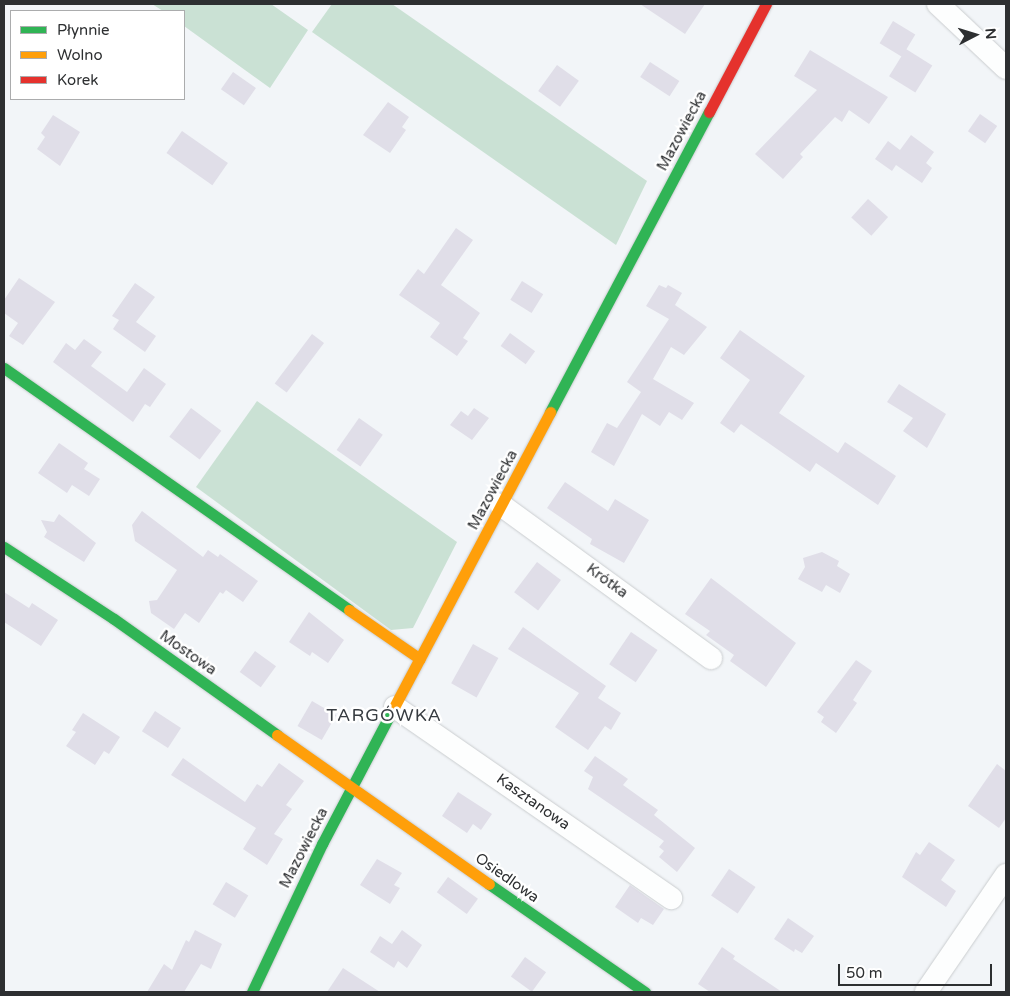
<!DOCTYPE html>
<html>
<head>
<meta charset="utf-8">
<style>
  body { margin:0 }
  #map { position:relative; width:1010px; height:996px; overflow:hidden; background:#f2f5f8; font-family:"Varela Round",sans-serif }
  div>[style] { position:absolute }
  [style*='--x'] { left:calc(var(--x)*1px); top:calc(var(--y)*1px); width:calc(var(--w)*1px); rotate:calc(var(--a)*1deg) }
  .forest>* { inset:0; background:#cae1d4 }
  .building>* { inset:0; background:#e0dee8; transform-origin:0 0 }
  .roads { filter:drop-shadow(0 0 1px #cacdcf) drop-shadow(0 0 1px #cacdcf) }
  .street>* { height:22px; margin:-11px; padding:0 11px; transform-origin:11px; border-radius:11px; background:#fdfefe }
  .fast>* { height:11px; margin:-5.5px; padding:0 5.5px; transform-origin:5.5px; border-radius:5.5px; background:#30b455 }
  .slow>* { height:11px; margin:-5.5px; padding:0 5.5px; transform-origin:5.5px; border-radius:5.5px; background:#ff9f0a }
  .jam>* { height:11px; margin:-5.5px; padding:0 5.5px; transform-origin:5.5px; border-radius:5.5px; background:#e5322d }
  span { translate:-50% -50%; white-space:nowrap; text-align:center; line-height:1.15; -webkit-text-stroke:5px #fff; paint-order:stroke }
  .street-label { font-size:15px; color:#2d2f31 }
  .quarter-label { font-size:18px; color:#373c41; letter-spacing:1px }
  .frame { position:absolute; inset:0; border:5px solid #2d2f31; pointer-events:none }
  .legend { position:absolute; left:10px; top:10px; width:175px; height:90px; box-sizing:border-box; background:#fff; border:1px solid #abacad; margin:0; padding:6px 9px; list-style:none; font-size:15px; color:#2d2f31 }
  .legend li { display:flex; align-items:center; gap:10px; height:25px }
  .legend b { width:25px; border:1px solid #abacad }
  .north { position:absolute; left:950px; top:10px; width:50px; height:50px; -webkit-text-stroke:4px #fff; paint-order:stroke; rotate:85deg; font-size:14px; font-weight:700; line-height:20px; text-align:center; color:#2d2f31 }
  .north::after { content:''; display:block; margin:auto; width:18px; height:22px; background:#2d2f31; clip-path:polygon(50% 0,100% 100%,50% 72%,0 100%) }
  .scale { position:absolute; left:838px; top:964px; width:154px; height:22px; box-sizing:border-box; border:2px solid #2d2f31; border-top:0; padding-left:6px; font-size:15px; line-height:18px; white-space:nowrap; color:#2d2f31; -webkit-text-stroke:4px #fff; paint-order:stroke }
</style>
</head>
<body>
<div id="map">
  <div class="forest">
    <i style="clip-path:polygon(152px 4px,271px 4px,308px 30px,270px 88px,184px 26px,184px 11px,163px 11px)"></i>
    <i style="clip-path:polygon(332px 4px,392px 4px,647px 181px,616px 245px,312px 32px)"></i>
    <i style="clip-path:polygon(257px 401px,457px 542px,413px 628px,391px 630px,196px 487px)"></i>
  </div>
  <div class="building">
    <i style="clip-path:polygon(640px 4px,705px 4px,685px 34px)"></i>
    <i style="left:893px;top:21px;width:26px;height:26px;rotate:31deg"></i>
    <i style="left:906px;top:49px;width:31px;height:32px;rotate:32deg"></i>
    <i style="clip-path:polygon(810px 50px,888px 97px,869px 124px,849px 110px,842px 122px,835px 117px,800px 154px,803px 157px,783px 179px,755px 154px,817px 90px,794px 76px)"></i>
    <i style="left:650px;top:62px;width:35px;height:18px;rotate:33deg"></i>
    <i style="left:557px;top:65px;width:27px;height:32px;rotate:36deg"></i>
    <i style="left:233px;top:72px;width:28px;height:21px;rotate:35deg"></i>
    <i style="clip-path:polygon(388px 102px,409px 117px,402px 127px,406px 130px,390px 153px,363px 135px)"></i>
    <i style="left:980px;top:114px;width:21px;height:21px;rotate:35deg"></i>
    <i style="clip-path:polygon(53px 115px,80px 132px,60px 166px,37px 149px,45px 137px,41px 133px)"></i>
    <i style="left:182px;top:131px;width:56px;height:27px;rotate:35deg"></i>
    <i style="clip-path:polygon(911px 135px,934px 152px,926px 163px,932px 168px,922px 183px,896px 165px,892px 171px,875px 159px,888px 141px,900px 150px)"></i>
    <i style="left:868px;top:199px;width:27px;height:25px;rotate:42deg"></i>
    <i style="clip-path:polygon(456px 228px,473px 240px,441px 285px,480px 313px,463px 338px,468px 341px,457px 356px,430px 337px,440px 323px,399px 295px,418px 269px,424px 274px)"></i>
    <i style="clip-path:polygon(19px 278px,55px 302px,23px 345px,9px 336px,18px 323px,4px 313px,4px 300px)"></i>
    <i style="left:522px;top:281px;width:25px;height:22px;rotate:32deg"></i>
    <i style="clip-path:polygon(135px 283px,155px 297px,136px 322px,156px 336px,145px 352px,113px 329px,119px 320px,112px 316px)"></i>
    <i style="clip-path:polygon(659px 285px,666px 288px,668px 285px,682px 293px,675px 305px,707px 327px,684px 355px,671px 347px,653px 379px,694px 403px,682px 420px,669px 412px,660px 426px,642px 414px,614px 466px,591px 452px,607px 423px,617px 428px,641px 392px,627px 382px,669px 319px,646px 306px)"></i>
    <i style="clip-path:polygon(740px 330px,805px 376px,779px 413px,838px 453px,845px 442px,896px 476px,878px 505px,816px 463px,810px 472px,741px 424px,734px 433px,720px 423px,750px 380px,720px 358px)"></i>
    <i style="left:510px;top:333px;width:31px;height:16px;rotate:36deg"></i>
    <i style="left:312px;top:334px;width:15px;height:62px;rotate:37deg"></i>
    <i style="clip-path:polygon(84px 339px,102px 352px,91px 366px,127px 392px,144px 368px,166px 384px,150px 407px,145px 404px,133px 422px,53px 362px,66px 343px,75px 350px)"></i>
    <i style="clip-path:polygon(899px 384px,946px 414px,927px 448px,903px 431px,913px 418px,887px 402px)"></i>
    <i style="left:191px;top:408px;width:38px;height:36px;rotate:37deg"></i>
    <i style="clip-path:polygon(474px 408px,489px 418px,472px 440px,450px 425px,461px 411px,468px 416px)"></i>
    <i style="left:359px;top:418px;width:29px;height:39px;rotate:35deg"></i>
    <i style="clip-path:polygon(59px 443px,88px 463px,84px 469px,100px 479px,89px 496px,72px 485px,67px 493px,38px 473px)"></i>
    <i style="clip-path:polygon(565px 482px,608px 511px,615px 499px,649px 520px,624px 563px,590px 544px,592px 539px,547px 508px)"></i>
    <i style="clip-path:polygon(142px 511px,203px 557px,208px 550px,218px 557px,220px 554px,258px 581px,243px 602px,226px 590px,223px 594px,220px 592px,199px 623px,185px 613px,174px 629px,151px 613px,149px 601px,157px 600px,177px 570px,135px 541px,132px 525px)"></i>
    <i style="clip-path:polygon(59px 514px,96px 543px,84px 562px,44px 537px,47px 532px,41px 520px,54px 522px)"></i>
    <i style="clip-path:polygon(822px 552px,839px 561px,837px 566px,850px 574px,840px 593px,826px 585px,822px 592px,798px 579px,805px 567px,803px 558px)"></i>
    <i style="left:537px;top:562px;width:30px;height:38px;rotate:37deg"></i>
    <i style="clip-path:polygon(711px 578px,796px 643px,766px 687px,730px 661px,734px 655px,706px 635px,710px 631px,685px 614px)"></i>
    <i style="clip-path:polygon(4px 592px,29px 608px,32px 603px,58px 620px,41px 646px,4px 622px)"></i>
    <i style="clip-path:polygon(309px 612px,344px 640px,328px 663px,312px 652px,310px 656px,289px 642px)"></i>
    <i style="clip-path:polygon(523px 627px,606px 686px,598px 698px,621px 713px,611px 730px,605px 726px,588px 750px,555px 727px,579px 693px,508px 649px)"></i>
    <i style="left:631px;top:632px;width:32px;height:39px;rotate:34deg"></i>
    <i style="left:473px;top:644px;width:29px;height:45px;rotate:29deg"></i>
    <i style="left:255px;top:651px;width:26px;height:26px;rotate:36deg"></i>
    <i style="clip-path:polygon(856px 660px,872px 671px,853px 700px,857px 703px,836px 733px,821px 722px,824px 717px,817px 712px)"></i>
    <i style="left:312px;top:701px;width:28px;height:29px;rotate:30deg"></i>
    <i style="left:155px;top:711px;width:31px;height:24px;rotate:33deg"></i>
    <i style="clip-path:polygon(83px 713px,120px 737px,109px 754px,104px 751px,95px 765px,66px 746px,76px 732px,72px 730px)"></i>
    <i style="clip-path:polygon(595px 756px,628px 779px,623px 785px,658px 810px,654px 815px,695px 848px,677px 872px,659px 857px,664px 851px,659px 847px,664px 841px,588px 789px,593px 777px,584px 771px)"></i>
    <i style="clip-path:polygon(183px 758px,245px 802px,257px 784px,262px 787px,279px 763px,304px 781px,286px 805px,292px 809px,274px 834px,283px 839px,267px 865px,243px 849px,256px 828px,171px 775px)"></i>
    <i style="clip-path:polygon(997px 764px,1006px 771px,1006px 818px,999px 828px,968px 806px)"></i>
    <i style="clip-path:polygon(458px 792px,492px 814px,481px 830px,473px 824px,467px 833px,442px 816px)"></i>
    <i style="clip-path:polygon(929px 842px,955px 860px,941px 880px,956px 891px,946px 907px,902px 877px,916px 852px,920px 855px)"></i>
    <i style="clip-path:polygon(377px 859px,402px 873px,394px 885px,400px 888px,390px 904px,360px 885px)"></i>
    <i style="left:729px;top:869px;width:32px;height:32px;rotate:34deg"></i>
    <i style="left:448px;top:877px;width:37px;height:19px;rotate:36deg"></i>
    <i style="left:226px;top:882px;width:26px;height:26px;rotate:31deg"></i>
    <i style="clip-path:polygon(630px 885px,664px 909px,653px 925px,641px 918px,638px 923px,615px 907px)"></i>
    <i style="clip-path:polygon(788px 918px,814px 936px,802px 953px,795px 949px,794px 952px,774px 939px)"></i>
    <i style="clip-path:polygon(195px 930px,222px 944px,211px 969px,201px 964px,184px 992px,147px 992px,164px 964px,172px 970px,186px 940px,189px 942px)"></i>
    <i style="clip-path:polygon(402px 930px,422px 945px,407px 968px,398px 961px,394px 968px,370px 952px,380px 936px,392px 944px)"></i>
    <i style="clip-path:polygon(722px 947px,735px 956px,733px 959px,782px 992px,710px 992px,698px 984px)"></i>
    <i style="left:525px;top:957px;width:26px;height:24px;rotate:36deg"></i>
    <i style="clip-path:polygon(343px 968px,380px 992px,327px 992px)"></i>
  </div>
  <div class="roads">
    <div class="street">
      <i style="--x:938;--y:4;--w:93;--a:43.3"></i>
      <i style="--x:501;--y:505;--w:260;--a:36.1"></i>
      <i style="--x:395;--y:707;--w:336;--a:34.7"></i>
      <i style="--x:926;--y:992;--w:142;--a:-55.6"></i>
    </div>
    <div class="fast">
      <i style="--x:4;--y:368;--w:421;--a:35"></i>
      <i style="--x:550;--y:412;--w:340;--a:-62.1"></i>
      <i style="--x:4;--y:547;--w:131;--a:33.2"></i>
      <i style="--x:114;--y:619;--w:200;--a:35.4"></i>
      <i style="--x:489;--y:884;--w:190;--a:34.7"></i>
      <i style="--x:252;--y:992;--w:164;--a:-64.7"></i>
      <i style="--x:322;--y:844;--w:153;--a:-62.3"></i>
    </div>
    <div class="slow">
      <i style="--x:349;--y:610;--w:86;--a:34.6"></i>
      <i style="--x:393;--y:709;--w:336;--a:-62.1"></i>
      <i style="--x:277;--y:735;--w:259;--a:35.1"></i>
    </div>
    <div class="jam">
      <i style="--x:709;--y:112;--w:122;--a:-62.2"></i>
    </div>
  </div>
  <div class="street-label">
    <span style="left:682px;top:131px;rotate:-62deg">Mazowiecka</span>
    <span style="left:493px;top:490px;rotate:-62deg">Mazowiecka</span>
    <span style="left:607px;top:581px;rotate:36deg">Krótka</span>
    <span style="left:188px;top:653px;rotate:35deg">Mostowa</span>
    <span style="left:533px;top:802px;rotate:35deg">Kasztanowa</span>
    <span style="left:304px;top:848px;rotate:-63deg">Mazowiecka</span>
    <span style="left:507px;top:878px;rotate:35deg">Osiedlowa</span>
  </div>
  <div class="quarter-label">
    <span style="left:384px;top:715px">TARGÓWKA</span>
  </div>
  <div class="frame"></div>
  <ul class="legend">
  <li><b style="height:6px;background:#30b455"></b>Płynnie</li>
  <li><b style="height:6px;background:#ff9f0a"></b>Wolno</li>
  <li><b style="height:6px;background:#e5322d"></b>Korek</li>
  </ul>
  <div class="north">N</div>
  <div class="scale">50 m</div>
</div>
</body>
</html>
